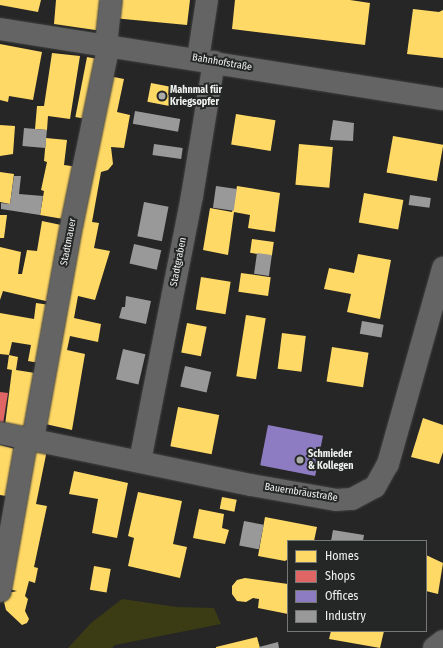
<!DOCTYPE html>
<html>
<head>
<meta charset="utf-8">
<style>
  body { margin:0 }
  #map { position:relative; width:443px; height:648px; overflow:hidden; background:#252625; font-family:"Fira Sans Condensed",sans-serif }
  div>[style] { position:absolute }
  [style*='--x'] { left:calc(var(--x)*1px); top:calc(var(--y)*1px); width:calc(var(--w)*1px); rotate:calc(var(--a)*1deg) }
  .green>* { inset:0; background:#3b3c14 }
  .homes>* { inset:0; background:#ffd966; transform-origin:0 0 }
  .shops>* { inset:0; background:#e06666 }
  .offices>* { inset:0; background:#8e7cc3; transform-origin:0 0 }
  .industry>* { inset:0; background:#999; transform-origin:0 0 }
  .roads { filter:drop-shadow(0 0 1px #404040) drop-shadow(0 0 1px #404040) }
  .minor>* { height:22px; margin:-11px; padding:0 11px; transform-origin:11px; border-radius:11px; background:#636463 }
  .dots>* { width:11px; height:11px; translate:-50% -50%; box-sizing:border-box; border:2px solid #242725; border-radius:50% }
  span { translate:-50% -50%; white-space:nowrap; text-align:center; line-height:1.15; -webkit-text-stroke:4px #242725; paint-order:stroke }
  .street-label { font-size:10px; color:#f0f2f0 }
  .poi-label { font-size:10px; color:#f0f2f0; font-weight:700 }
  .left { translate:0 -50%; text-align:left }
  .legend { position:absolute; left:287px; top:540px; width:140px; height:92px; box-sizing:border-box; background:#242725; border:1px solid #767876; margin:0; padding:5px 7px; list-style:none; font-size:12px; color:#f0f2f0 }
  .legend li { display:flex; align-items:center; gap:8px; height:20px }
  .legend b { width:20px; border:1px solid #767876 }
</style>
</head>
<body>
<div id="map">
  <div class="green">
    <i style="clip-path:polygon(122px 599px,177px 607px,214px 608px,221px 624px,115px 645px,112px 648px,68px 648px,91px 623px)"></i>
  </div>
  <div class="homes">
    <i style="clip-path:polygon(0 0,41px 0,38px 12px,0 5px)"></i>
    <i style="clip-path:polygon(56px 0,106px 0,102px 31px,54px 24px)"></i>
    <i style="clip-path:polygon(115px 0,190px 0,187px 25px,113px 18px)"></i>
    <i style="clip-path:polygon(235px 0,350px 0,370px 3px,365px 45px,232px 29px)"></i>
    <i style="clip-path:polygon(413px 9px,439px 12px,443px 10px,443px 58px,407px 54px)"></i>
    <i style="clip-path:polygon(0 44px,42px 52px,33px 100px,9px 96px,8px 102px,0 100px)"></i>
    <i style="clip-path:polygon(52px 53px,80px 56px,70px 119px,48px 116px,47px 130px,35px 129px,37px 106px,44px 106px)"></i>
    <i style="left:87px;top:57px;width:15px;height:61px;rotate:11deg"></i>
    <i style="clip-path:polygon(109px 76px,124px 79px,117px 112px,130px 115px,124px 148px,111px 147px,113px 164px,108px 170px,101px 172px,92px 222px,99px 223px,94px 248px,110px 251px,95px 300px,78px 296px,74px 318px,101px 324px,98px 342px,70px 336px,67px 350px,85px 354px,72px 430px,41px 423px)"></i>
    <i style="left:151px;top:83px;width:25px;height:19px;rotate:11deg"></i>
    <i style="left:236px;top:114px;width:40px;height:31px;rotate:9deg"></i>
    <i style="clip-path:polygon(0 125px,15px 126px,13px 154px,0 156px)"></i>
    <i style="left:393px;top:136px;width:51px;height:37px;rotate:10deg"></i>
    <i style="clip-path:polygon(46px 138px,67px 140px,64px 165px,78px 167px,69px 220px,40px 215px,44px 191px,41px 190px,47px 162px,44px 161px)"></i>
    <i style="left:299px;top:144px;width:34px;height:41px;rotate:5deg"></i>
    <i style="clip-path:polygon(0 172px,14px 174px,10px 204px,0 202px)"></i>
    <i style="clip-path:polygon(237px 186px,280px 193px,275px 232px,248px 228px,250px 215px,234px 212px,228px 255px,203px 250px,210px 208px,232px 212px)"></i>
    <i style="left:364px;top:193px;width:40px;height:30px;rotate:10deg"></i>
    <i style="clip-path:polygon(0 215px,7px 215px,4px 238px,0 238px)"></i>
    <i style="clip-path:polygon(42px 221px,66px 226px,50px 302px,3px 291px,0 300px,0 247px,21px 252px,18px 274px,22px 274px,27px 250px,37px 251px)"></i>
    <i style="left:252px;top:239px;width:22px;height:14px;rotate:8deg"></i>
    <i style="clip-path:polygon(358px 254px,391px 260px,380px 319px,347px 312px,351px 294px,324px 289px,329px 268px,354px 273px)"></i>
    <i style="left:241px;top:273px;width:30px;height:19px;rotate:8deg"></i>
    <i style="left:201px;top:277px;width:30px;height:33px;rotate:9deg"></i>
    <i style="clip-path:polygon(36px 303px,50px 305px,39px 363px,28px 361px,31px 345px,12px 342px,9px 355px,0 354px,0 313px,34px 319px)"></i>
    <i style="left:246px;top:315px;width:20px;height:62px;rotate:9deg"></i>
    <i style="left:187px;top:323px;width:20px;height:30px;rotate:11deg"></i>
    <i style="left:282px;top:333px;width:24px;height:36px;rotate:7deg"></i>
    <i style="left:332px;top:347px;width:37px;height:35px;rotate:9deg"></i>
    <i style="clip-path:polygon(9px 355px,18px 357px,16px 370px,35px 373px,26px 428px,5px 425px,12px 370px,7px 369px)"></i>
    <i style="left:178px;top:407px;width:42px;height:40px;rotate:11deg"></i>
    <i style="clip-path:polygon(423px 418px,443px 425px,443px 452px,439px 464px,411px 457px)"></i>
    <i style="clip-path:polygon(0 445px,19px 450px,12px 497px,0 495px)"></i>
    <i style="clip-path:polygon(32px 447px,47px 450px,36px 504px,47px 506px,34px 567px,38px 568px,35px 583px,29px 581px,25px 596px,28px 599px,25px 611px,29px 619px,27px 623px,22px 625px,6px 610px,4px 602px,8px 593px,17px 591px,4px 588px)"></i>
    <i style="clip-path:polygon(74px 471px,128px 483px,117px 538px,92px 533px,98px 499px,69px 494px)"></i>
    <i style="clip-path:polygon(138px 492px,182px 501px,173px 544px,187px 547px,180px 578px,128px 566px,134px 538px,128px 536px)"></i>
    <i style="left:222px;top:497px;width:15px;height:12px;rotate:11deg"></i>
    <i style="clip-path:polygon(199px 509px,224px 514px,222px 528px,229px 530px,225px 544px,193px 538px)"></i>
    <i style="clip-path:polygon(265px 517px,317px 527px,314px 541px,288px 541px,288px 559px,285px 561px,258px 556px)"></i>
    <i style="clip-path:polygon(426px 555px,443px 563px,438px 594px,426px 591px)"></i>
    <i style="left:94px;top:566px;width:17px;height:24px;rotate:10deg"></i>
    <i style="clip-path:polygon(245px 578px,288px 584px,288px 614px,258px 608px,259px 599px,253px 598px,246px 602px,237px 601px,232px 594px,232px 586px,237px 580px)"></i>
    <i style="clip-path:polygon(331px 631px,384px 631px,380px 648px,329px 639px)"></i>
    <i style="clip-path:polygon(257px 637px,260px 648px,216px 648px,216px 647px)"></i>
  </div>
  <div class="shops">
    <i style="clip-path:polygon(0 392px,8px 393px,3px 424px,0 423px)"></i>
  </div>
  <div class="offices">
    <i style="left:268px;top:425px;width:56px;height:41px;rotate:11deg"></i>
  </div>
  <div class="industry">
    <i style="left:135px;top:111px;width:46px;height:13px;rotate:10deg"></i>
    <i style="clip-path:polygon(333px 120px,354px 123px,353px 141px,330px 140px)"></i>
    <i style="left:24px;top:128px;width:23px;height:18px;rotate:5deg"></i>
    <i style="left:154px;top:144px;width:29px;height:11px;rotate:8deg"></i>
    <i style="clip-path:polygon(14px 176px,21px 176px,19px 194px,43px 196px,40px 215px,1px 209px,1px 203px,10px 204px)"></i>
    <i style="left:216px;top:186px;width:21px;height:22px;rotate:8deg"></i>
    <i style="left:410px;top:195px;width:21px;height:10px;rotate:8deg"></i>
    <i style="left:144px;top:202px;width:25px;height:35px;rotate:11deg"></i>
    <i style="left:134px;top:244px;width:28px;height:20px;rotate:13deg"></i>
    <i style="left:257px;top:253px;width:15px;height:21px;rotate:8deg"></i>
    <i style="clip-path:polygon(126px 296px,151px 301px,146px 324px,119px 318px,122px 307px,125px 307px)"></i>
    <i style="left:362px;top:321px;width:22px;height:13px;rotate:10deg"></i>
    <i style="left:123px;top:349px;width:23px;height:31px;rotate:13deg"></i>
    <i style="left:185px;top:366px;width:27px;height:21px;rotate:13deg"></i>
    <i style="left:244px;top:521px;width:20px;height:25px;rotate:11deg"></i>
    <i style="clip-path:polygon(333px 530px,364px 535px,363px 541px,331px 541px)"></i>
    <i style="clip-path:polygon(278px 642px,279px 648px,260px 648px,259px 647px)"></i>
  </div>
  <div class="roads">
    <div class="minor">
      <i style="--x:0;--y:29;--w:448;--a:9"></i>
      <i style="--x:106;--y:45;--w:45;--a:-83.7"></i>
      <i style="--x:198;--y:59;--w:60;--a:-81.3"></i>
      <i style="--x:0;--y:433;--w:256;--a:11.7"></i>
      <i style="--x:251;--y:485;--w:86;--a:10"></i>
      <i style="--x:336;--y:500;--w:16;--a:-4"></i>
      <i style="--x:352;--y:499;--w:26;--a:-28"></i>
      <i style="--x:375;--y:487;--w:26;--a:-61"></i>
      <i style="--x:388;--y:464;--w:204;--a:-74.3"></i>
      <i style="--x:33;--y:439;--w:219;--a:-79.8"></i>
      <i style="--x:72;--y:223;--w:182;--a:-78.3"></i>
      <i style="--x:140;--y:461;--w:270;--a:-78.9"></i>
      <i style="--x:192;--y:196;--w:136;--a:-80.7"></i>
      <i style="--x:0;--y:591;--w:155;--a:-80"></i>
      <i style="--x:434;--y:648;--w:11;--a:-38"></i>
    </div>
  </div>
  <div class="dots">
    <i style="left:162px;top:96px;background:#a9aba9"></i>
    <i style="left:300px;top:460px;background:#a9aba9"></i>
  </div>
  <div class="street-label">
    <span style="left:222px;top:63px;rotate:10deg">Bahnhofstraße</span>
    <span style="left:69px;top:242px;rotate:-79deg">Stadtmauer</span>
    <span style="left:179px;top:262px;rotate:-79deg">Stadtgraben</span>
    <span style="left:301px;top:493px;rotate:9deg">Bauernbräustraße</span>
  </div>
  <div class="poi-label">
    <span class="left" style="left:170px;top:96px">Mahnmal für<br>Kriegsopfer</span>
    <span class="left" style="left:308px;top:460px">Schmieder<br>&amp; Kollegen</span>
  </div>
  <ul class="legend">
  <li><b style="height:11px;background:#ffd966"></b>Homes</li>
  <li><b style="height:11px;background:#e06666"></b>Shops</li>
  <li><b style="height:11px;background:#8e7cc3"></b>Offices</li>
  <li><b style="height:11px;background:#999"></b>Industry</li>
  </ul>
</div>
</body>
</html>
